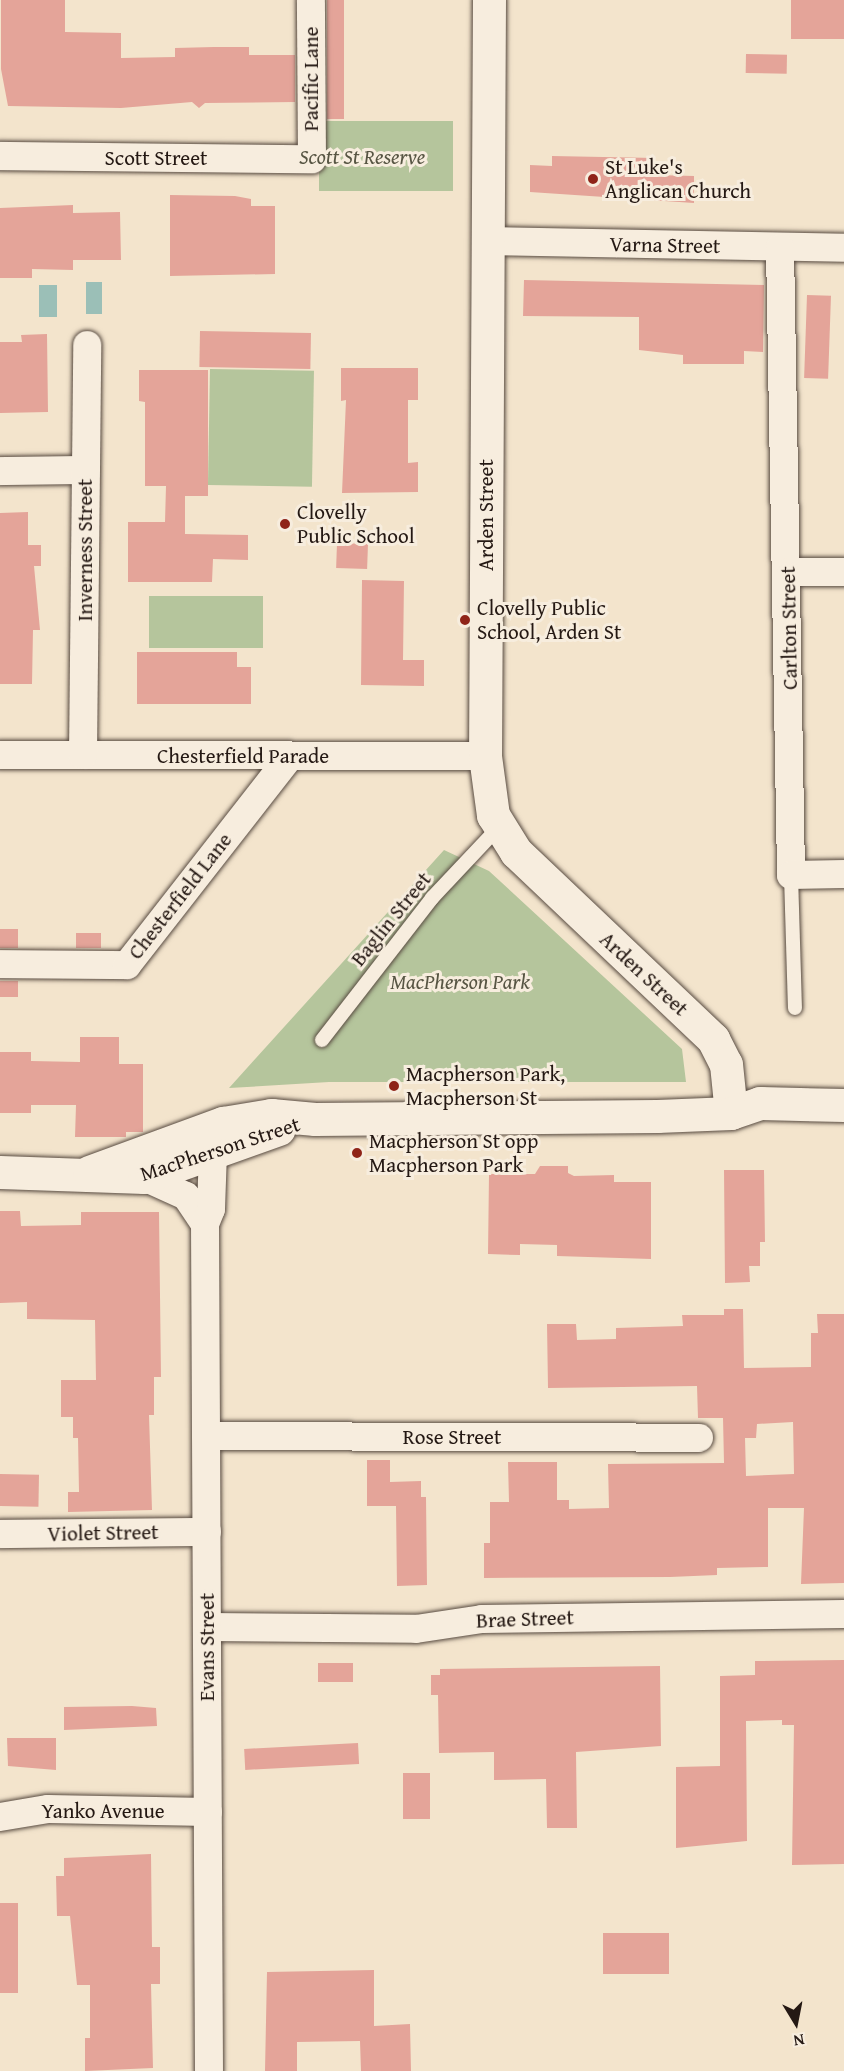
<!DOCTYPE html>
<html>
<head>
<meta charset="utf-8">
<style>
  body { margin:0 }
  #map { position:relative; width:844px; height:2071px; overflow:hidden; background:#f3e4cc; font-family:"Gentium Book Plus",serif }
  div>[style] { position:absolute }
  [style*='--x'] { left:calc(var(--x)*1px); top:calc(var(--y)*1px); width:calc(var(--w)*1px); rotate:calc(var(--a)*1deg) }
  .green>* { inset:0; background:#b5c59c; transform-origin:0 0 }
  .water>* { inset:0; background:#9bbfb7; transform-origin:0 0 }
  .building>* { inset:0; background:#e4a499; transform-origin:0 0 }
  .roads { filter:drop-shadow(0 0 2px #584b41) drop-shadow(0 0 2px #584b41) }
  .service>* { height:14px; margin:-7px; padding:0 7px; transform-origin:7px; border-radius:7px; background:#f7edde }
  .minor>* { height:28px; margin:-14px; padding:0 14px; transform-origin:14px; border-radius:14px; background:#f7edde }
  .secondary>* { height:33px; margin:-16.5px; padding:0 16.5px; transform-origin:16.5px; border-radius:16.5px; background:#f7edde }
  .dots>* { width:16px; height:16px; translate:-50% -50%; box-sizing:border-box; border:3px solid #f7edde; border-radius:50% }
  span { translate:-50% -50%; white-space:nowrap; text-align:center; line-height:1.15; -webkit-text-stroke:6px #f7edde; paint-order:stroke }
  .street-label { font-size:21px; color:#241813 }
  .park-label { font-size:21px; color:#575543; font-style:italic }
  .poi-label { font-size:21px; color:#241813 }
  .left { translate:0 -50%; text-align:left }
  .north { position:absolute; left:766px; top:1993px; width:60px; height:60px; -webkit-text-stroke:4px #f7edde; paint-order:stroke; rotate:170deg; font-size:16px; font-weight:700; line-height:24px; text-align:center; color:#241813 }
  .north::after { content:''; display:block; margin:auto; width:21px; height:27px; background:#241813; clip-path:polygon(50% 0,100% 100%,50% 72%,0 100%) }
</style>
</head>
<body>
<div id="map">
  <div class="green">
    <i style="left:319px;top:121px;width:134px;height:70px"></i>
    <i style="left:210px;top:369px;width:104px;height:116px;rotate:1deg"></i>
    <i style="left:149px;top:596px;width:114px;height:52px"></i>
    <i style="clip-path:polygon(444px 850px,489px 871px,682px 1049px,686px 1082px,329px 1082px,229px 1088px)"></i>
  </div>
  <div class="water">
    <i style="left:86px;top:282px;width:16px;height:32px"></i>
    <i style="left:39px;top:285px;width:18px;height:32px"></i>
  </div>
  <div class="building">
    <i style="clip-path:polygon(1px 0,65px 0,65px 32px,121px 33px,121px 58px,175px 57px,175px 48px,214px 47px,249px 47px,249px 55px,295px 55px,295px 102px,205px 103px,199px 108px,192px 102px,121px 108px,8px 106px,1px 69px)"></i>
    <i style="left:327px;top:0;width:17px;height:119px"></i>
    <i style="left:791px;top:0;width:53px;height:39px"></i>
    <i style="left:746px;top:54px;width:41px;height:19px;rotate:1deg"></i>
    <i style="clip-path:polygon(552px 156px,655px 158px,655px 175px,694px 176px,694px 203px,530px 192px,530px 165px,552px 166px)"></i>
    <i style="clip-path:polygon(170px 195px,235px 196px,251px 199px,251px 206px,275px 206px,275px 274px,170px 276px)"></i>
    <i style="clip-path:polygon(73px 205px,73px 213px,120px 212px,121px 260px,73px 260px,73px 270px,32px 269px,32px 278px,0 278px,0 208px)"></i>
    <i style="clip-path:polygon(524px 280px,764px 285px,763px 352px,744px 351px,744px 364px,683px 364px,683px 355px,639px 350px,639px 317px,523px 316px)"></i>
    <i style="left:807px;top:295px;width:24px;height:83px;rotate:2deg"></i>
    <i style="left:200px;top:331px;width:111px;height:36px;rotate:1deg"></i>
    <i style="clip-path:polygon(47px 334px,48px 412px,0 413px,0 342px,22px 342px,21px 335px)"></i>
    <i style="clip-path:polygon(341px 368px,418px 368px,418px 400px,408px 400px,408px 463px,418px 462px,418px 492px,342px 493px,346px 400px,341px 401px)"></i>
    <i style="clip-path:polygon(139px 370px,208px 370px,208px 496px,185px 496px,185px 534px,248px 535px,248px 560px,213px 559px,212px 582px,128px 582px,128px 522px,165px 522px,166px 486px,145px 486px,145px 402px,139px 401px)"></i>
    <i style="clip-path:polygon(28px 512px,28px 545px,41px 545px,41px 566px,34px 566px,40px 630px,33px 630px,32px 684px,0 684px,0 513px)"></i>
    <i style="left:337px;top:543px;width:31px;height:25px;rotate:2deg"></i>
    <i style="clip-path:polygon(362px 580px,404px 581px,403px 660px,424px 660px,424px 686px,361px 685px)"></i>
    <i style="clip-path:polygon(137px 652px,237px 652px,237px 667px,251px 667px,251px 704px,137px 704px)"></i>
    <i style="left:0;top:929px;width:18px;height:19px"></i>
    <i style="left:76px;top:933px;width:25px;height:15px"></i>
    <i style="left:0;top:981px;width:18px;height:16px"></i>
    <i style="clip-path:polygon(80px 1037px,119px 1037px,119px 1064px,143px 1064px,143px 1132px,126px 1132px,126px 1137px,75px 1137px,76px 1105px,31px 1105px,31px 1113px,0 1113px,0 1052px,31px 1052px,31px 1061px,80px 1062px)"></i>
    <i style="clip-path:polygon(540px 1166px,568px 1166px,568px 1173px,574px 1176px,614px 1175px,614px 1182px,651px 1182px,651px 1259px,557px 1256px,557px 1245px,520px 1244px,520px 1255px,488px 1254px,489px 1174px,535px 1174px)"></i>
    <i style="clip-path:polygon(724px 1170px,764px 1170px,765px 1242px,760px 1242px,760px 1266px,749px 1266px,750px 1282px,725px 1283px)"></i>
    <i style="clip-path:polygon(0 1211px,20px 1211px,21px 1226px,81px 1225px,81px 1212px,159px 1212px,161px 1377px,154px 1377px,154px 1415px,149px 1415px,152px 1510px,68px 1512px,68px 1492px,79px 1492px,78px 1438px,73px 1438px,73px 1417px,61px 1417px,61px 1380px,96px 1380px,95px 1320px,27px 1319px,27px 1302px,0 1303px)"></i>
    <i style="clip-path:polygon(evenodd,724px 1309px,743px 1309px,744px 1368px,811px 1367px,811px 1333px,818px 1333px,817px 1314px,844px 1314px,844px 1583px,801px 1584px,804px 1508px,768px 1508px,768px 1567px,717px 1568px,717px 1575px,670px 1577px,484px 1578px,484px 1543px,490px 1543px,490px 1502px,509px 1502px,508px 1462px,557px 1462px,557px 1500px,569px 1500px,569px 1509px,609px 1508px,608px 1464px,724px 1463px,723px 1418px,698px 1418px,697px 1386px,548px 1388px,547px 1324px,576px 1324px,577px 1340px,616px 1339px,616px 1328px,683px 1326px,682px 1315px,724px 1315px,724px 1309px,793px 1422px,794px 1474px,746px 1476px,745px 1438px,756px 1438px,757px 1424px,793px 1422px)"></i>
    <i style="clip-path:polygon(367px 1460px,390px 1460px,390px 1482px,421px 1481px,421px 1497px,426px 1497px,427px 1585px,397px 1586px,396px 1506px,367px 1506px)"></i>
    <i style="left:0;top:1474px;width:39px;height:32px;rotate:1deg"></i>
    <i style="clip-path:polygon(844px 1660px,844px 1864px,792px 1865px,794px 1725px,782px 1725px,782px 1720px,746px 1721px,747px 1841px,676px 1848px,676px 1767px,720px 1766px,720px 1676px,755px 1675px,755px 1661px)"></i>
    <i style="left:318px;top:1663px;width:35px;height:19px"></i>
    <i style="clip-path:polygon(660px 1666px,661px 1746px,576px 1752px,577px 1828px,547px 1828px,546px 1779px,494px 1780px,494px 1752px,439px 1753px,438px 1695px,431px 1695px,431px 1675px,440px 1675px,440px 1669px)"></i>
    <i style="clip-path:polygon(132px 1706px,156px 1708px,157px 1726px,64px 1730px,64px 1707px)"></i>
    <i style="clip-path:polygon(7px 1738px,56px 1738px,56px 1770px,8px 1766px)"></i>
    <i style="left:358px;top:1743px;width:21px;height:114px;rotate:87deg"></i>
    <i style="left:430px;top:1773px;width:46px;height:27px;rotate:90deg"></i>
    <i style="clip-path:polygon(151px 1854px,152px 1947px,160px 1947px,160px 1984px,151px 1984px,153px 2068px,85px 2071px,85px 2038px,90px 2038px,90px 1985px,77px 1985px,70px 1916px,57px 1916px,56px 1876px,64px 1876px,64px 1858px)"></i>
    <i style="left:0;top:1903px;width:18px;height:90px"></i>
    <i style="left:669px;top:1933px;width:41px;height:66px;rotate:90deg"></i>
    <i style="clip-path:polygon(374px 1970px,374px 2026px,410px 2024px,411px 2071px,361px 2071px,360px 2041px,297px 2042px,297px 2071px,265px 2071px,267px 1972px)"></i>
  </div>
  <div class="roads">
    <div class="service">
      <i style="--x:791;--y:875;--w:133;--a:88.3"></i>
      <i style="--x:322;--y:1040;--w:180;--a:-52.2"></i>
      <i style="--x:432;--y:898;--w:96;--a:-46.7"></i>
    </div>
    <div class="minor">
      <i style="--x:0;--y:156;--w:312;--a:0.6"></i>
      <i style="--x:312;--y:159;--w:159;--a:-90.4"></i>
      <i style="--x:487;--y:241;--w:357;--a:1.1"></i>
      <i style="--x:780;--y:248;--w:627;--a:88.99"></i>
      <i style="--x:791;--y:875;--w:53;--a:-1.1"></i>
      <i style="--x:0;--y:471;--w:86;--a:-0.7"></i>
      <i style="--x:789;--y:572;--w:55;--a:0"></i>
      <i style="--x:0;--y:755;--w:485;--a:0.1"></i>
      <i style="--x:83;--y:755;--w:410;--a:-89.4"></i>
      <i style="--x:0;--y:964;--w:127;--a:0.5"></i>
      <i style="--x:127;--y:965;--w:265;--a:-52"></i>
      <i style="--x:144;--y:1177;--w:46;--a:24.3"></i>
      <i style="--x:186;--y:1196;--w:34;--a:56"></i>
      <i style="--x:206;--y:1436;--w:493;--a:0.2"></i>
      <i style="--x:0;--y:1534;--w:207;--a:-0.6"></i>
      <i style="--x:207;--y:1627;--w:209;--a:0.5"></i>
      <i style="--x:416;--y:1629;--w:67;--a:-8.6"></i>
      <i style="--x:482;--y:1619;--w:362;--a:-0.8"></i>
      <i style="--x:0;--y:1817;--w:49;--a:-9.5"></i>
      <i style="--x:48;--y:1809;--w:160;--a:1.1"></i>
      <i style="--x:209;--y:2071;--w:847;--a:-90.27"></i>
      <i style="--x:205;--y:1224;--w:16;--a:-68"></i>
      <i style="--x:211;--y:1209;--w:57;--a:-88"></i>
    </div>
    <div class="secondary">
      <i style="--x:489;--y:0;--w:756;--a:90.3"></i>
      <i style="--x:485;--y:756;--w:60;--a:82.3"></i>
      <i style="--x:493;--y:815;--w:44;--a:58.1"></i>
      <i style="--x:516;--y:852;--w:272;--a:43.5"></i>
      <i style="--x:713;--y:1039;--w:28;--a:63"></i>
      <i style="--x:726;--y:1064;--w:49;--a:84.2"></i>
      <i style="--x:0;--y:1172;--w:144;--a:2"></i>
      <i style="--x:144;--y:1177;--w:143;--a:-19.6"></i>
      <i style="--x:89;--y:1172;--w:143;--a:-20.1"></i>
      <i style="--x:223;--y:1123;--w:49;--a:-9.5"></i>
      <i style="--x:271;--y:1115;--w:44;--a:5.2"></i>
      <i style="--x:315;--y:1119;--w:342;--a:-0.5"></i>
      <i style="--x:657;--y:1116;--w:74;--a:-2.3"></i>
      <i style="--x:731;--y:1113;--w:31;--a:-19"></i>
      <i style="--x:760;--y:1103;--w:84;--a:1.4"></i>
    </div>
  </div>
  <div class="dots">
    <i style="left:593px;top:179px;background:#8f2418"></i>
    <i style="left:285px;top:524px;background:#8f2418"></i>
    <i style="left:465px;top:620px;background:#8f2418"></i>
    <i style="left:394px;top:1086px;background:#8f2418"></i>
    <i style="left:357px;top:1153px;background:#8f2418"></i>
  </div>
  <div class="street-label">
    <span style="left:311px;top:79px;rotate:-90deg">Pacific Lane</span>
    <span style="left:156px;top:158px">Scott Street</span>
    <span style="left:665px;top:245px;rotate:1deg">Varna Street</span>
    <span style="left:486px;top:515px;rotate:-90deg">Arden Street</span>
    <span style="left:85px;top:550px;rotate:-90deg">Inverness Street</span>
    <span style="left:789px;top:628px;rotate:-91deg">Carlton Street</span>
    <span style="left:243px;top:756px">Chesterfield Parade</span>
    <span style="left:180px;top:896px;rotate:-52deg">Chesterfield Lane</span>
    <span style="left:391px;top:919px;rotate:-51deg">Baglin Street</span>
    <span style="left:644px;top:974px;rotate:43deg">Arden Street</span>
    <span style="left:220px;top:1149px;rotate:-18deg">MacPherson Street</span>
    <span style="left:452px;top:1437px">Rose Street</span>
    <span style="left:103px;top:1533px;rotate:-1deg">Violet Street</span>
    <span style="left:525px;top:1619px;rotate:-2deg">Brae Street</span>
    <span style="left:207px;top:1647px;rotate:-90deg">Evans Street</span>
    <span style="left:103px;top:1811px">Yanko Avenue</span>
  </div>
  <div class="park-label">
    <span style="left:362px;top:157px">Scott St Reserve</span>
    <span style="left:460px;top:982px">MacPherson Park</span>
  </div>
  <div class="poi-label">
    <span class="left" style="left:605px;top:179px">St Luke's<br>Anglican Church</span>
    <span class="left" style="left:297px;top:524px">Clovelly<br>Public School</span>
    <span class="left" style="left:477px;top:620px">Clovelly Public<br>School, Arden St</span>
    <span class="left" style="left:406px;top:1086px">Macpherson Park,<br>Macpherson St</span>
    <span class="left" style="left:369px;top:1153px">Macpherson St opp<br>Macpherson Park</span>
  </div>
  <div class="north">N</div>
</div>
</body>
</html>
